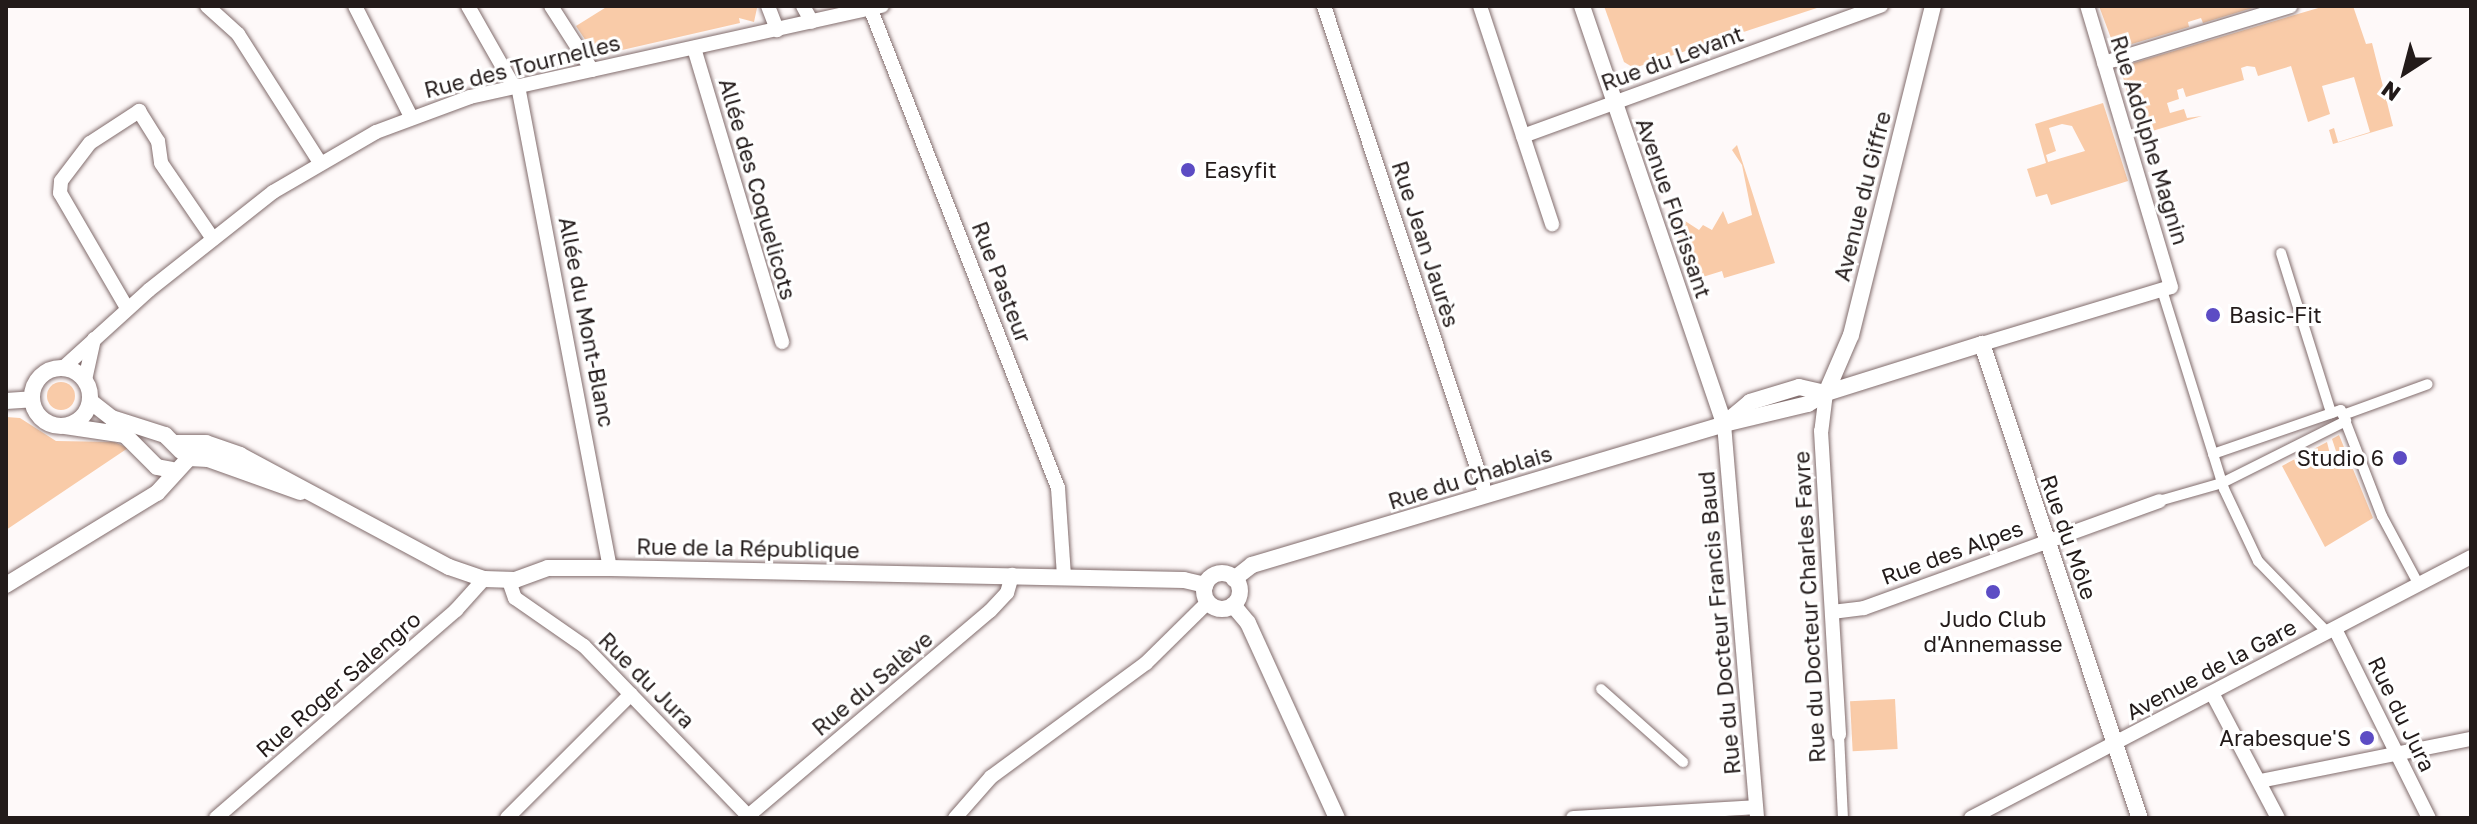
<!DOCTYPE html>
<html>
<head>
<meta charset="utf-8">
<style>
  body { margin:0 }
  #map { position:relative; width:2477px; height:824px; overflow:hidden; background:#fef9f9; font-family:"Golos Text",sans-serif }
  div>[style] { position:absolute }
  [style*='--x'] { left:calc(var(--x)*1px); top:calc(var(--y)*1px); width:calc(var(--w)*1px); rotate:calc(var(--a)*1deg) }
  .green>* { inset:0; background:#f9cba8; transform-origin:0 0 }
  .round { border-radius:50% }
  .roads { filter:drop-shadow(0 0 2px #816c6c) drop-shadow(0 0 2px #816c6c) }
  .pedestrian>* { height:10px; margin:-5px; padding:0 5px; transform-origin:5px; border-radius:5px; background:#fff }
  .minor>* { height:14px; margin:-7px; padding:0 7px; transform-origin:7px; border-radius:7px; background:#fff }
  .tertiary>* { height:16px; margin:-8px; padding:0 8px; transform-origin:8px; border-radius:8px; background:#fff }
  .tertiary>.ring { margin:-8px; padding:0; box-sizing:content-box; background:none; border:16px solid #fff; border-radius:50% }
  .dots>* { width:22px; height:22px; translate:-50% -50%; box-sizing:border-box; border:4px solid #fff; border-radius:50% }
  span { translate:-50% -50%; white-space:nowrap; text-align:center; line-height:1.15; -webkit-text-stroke:6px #fff; paint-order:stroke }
  .street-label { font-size:22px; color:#231b1a }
  .poi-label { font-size:22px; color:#231b1a }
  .left { translate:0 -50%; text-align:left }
  .right { translate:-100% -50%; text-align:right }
  .frame { position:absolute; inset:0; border:8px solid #231b1a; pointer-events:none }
  .north { position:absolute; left:2365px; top:32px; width:80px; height:80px; -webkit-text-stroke:6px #fff; paint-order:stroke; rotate:216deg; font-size:22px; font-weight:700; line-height:32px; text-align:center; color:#231b1a }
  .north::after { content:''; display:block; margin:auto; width:28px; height:36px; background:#231b1a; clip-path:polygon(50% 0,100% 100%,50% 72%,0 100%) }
</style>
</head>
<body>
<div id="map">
  <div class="green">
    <i style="clip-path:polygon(608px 6px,755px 6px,757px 8px,754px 22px,739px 18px,740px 23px,596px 56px,576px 26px)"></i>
    <i style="clip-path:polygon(1604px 6px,1823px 6px,1634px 68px,1624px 62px)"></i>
    <i style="clip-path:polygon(2099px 6px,2259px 6px,2203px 23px,2201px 18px,2188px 22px,2189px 27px,2115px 49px)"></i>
    <i style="clip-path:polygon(2325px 6px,2353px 6px,2366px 44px,2372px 43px,2393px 126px,2333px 144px,2329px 130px,2334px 128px,2338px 142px,2370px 132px,2354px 77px,2322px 86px,2330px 114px,2308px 122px,2291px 66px,2258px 76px,2255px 67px,2247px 66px,2241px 68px,2244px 80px,2186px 97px,2183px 88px,2177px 90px,2179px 99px,2167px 103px,2170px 113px,2184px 109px,2187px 118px,2202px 116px,2139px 135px,2120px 67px)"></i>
    <i style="clip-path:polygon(evenodd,2103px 103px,2128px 181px,2051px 205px,2047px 194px,2036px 197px,2027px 169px,2046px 163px,2035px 124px,2103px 103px,2062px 124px,2072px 126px,2085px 151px,2048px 162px,2046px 155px,2056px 151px,2049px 128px,2062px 124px)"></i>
    <i style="clip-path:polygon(1737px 145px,1775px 263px,1724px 278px,1722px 271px,1693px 280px,1673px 222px,1682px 219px,1699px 230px,1703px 225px,1712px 230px,1723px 211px,1728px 224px,1752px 215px,1742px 165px,1732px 150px)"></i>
    <i class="round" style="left:47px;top:382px;width:28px;height:28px"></i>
    <i style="clip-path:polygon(6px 417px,20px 418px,56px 441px,114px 442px,128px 448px,6px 530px)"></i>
    <i style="clip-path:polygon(2339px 435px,2373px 518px,2325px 547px,2282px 466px,2327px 442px,2333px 466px,2340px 463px,2332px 439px)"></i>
    <i style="left:1895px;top:699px;width:50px;height:45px;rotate:87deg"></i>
  </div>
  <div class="roads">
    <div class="pedestrian">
      <i style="--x:2281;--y:253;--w:168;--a:72.6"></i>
      <i style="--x:2162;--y:290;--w:208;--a:72.7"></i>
      <i style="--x:2224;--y:489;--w:80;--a:64.7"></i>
      <i style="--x:2258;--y:561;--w:100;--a:45.8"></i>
      <i style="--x:2343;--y:415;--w:90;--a:-20"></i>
      <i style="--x:2213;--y:454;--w:135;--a:-19"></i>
      <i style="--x:2341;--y:410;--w:114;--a:68.9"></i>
      <i style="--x:2382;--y:516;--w:78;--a:61.8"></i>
      <i style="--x:2159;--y:501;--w:66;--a:-15.9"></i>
      <i style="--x:2222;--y:483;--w:139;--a:-26.6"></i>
      <i style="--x:1601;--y:689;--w:110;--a:41.7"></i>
      <i style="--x:1839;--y:734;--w:84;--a:87.3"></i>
    </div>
    <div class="minor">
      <i style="--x:207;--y:6;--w:42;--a:42.1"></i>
      <i style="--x:238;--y:34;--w:151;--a:57.5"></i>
      <i style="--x:355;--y:6;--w:124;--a:63.2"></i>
      <i style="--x:468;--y:6;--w:93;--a:60.4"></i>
      <i style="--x:551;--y:6;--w:76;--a:57.4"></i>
      <i style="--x:768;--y:6;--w:26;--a:69"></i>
      <i style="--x:803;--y:6;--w:18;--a:61"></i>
      <i style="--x:1324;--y:6;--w:515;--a:71.67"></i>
      <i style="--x:1480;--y:6;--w:230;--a:71.7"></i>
      <i style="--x:871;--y:10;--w:513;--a:68.63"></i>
      <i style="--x:1058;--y:488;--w:89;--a:86.1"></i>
      <i style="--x:694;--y:48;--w:307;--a:73.3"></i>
      <i style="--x:2104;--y:63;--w:195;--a:-17"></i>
      <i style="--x:518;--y:86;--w:491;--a:79.2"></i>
      <i style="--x:1523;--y:136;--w:381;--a:-20"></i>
      <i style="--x:127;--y:308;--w:133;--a:-120.2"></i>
      <i style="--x:60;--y:193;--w:12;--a:-85"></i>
      <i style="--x:61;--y:181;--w:48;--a:-52.7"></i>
      <i style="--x:90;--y:143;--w:59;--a:-33.1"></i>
      <i style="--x:139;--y:111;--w:36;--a:58"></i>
      <i style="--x:158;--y:141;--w:22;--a:82"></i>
      <i style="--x:161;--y:163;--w:92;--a:55.6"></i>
      <i style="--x:1982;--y:344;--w:197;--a:-16.8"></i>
      <i style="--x:2171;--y:287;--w:293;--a:-106.6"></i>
      <i style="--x:63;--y:368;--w:116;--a:-42.2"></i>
      <i style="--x:149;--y:290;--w:158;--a:-38.3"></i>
      <i style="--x:273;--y:192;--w:119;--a:-30.2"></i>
      <i style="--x:376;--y:132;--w:100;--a:-20.4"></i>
      <i style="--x:470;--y:97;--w:422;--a:-12.5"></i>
      <i style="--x:85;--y:380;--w:42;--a:-77.6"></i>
      <i style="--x:1826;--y:393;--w:38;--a:97"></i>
      <i style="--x:1821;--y:431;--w:304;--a:86.6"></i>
      <i style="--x:1724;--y:424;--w:395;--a:85.2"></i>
      <i style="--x:509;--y:581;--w:18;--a:71"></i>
      <i style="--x:515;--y:598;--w:84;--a:34.8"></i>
      <i style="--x:584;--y:646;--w:239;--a:46"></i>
      <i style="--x:1832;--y:612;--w:32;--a:-7"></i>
      <i style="--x:1864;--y:608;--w:314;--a:-19.9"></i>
      <i style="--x:2335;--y:629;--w:211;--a:63.6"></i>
      <i style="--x:2212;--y:693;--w:141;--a:62.2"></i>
      <i style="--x:2260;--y:781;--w:215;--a:-11.3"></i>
      <i style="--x:748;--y:816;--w:317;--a:-40.3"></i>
      <i style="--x:990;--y:611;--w:25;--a:-47"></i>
      <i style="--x:1007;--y:593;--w:19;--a:-74"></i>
      <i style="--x:216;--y:818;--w:318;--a:-40.9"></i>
      <i style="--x:456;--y:610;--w:42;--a:-47.9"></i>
      <i style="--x:507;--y:818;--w:175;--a:-45"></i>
      <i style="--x:955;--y:818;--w:55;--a:-48.7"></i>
      <i style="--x:991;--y:777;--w:192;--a:-36.3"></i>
      <i style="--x:1146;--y:663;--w:87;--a:-44.5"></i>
      <i style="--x:1573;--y:818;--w:183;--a:-3.4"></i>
      <i style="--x:1971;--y:818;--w:564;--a:-27.56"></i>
    </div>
    <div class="tertiary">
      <i style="--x:1582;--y:6;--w:441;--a:71.2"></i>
      <i class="ring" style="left:32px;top:368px;width:42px;height:42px"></i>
      <i style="--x:1826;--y:393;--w:63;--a:-66.7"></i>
      <i style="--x:1851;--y:335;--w:339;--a:-76"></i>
      <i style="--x:6;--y:401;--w:26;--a:-4"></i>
      <i style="--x:90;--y:401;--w:28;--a:38"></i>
      <i style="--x:112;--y:418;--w:56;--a:17.8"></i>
      <i style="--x:165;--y:435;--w:23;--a:45"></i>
      <i style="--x:1724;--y:424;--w:34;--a:-40"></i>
      <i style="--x:1750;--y:402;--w:51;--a:-17"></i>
      <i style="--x:1799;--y:387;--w:28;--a:13"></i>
      <i style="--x:65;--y:426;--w:61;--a:8.5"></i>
      <i style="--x:125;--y:435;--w:45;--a:45"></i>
      <i style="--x:157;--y:467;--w:15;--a:11"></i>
      <i style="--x:175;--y:443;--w:31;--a:0"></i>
      <i style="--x:206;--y:443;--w:36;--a:19"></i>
      <i style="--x:240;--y:455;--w:237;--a:28.2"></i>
      <i style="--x:449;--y:567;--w:37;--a:19"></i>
      <i style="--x:484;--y:579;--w:31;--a:2"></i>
      <i style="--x:515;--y:580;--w:35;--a:-20"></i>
      <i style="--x:548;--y:568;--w:62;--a:0"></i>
      <i style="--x:610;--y:568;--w:574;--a:1.2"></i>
      <i style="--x:1184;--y:580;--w:22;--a:13"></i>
      <i class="ring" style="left:1204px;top:573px;width:20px;height:20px"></i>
      <i style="--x:1234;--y:579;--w:23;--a:-38"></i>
      <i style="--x:1252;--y:565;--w:493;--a:-16.6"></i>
      <i style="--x:1724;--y:424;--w:86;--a:-13.4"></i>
      <i style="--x:1808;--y:404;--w:21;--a:-31"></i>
      <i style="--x:1826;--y:393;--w:164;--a:-17.4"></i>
      <i style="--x:1982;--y:344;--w:500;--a:71.6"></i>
      <i style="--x:6;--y:585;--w:177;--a:-31.4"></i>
      <i style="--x:157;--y:493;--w:47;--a:-47.6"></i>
      <i style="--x:189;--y:458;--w:19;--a:3"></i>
      <i style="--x:208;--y:459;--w:98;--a:19.7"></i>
      <i style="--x:1233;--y:605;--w:23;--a:50"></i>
      <i style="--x:1248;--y:623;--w:214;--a:65.5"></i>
    </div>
  </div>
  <div class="dots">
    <i style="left:1188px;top:170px;background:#5c4cc4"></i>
    <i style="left:2213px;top:315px;background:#5c4cc4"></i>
    <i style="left:2400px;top:458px;background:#5c4cc4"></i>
    <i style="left:1993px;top:592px;background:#5c4cc4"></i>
    <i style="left:2367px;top:738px;background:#5c4cc4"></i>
  </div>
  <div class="street-label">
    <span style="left:1672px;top:58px;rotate:-20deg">Rue du Levant</span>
    <span style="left:522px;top:66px;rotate:-14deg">Rue des Tournelles</span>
    <span style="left:2150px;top:140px;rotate:73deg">Rue Adolphe Magnin</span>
    <span style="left:758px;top:189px;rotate:74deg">Allée des Coquelicots</span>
    <span style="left:1862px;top:196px;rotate:-76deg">Avenue du Giffre</span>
    <span style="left:1674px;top:208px;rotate:71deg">Avenue Florissant</span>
    <span style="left:1426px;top:244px;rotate:72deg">Rue Jean Jaurès</span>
    <span style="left:1002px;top:282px;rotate:69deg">Rue Pasteur</span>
    <span style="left:587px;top:322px;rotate:79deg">Allée du Mont-Blanc</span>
    <span style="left:1470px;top:477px;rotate:-17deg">Rue du Chablais</span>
    <span style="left:2069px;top:537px;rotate:71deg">Rue du Môle</span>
    <span style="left:748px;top:548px;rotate:1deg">Rue de la République</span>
    <span style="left:1952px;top:552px;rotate:-20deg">Rue des Alpes</span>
    <span style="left:1809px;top:607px;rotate:-93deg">Rue du Docteur Charles Favre</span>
    <span style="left:1719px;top:623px;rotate:-95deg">Rue du Docteur Francis Baud</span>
    <span style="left:2211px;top:669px;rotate:-28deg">Avenue de la Gare</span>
    <span style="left:647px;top:680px;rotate:45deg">Rue du Jura</span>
    <span style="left:872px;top:683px;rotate:-40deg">Rue du Salève</span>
    <span style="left:338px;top:684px;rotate:-41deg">Rue Roger Salengro</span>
    <span style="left:2402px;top:714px;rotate:64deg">Rue du Jura</span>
  </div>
  <div class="poi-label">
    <span class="left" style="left:1204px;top:170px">Easyfit</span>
    <span class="left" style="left:2229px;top:315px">Basic-Fit</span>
    <span class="right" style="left:2384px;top:458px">Studio 6</span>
    <span style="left:1993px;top:631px">Judo Club<br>d'Annemasse</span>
    <span class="right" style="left:2351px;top:738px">Arabesque'S</span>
  </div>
  <div class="frame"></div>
  <div class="north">N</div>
</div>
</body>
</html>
